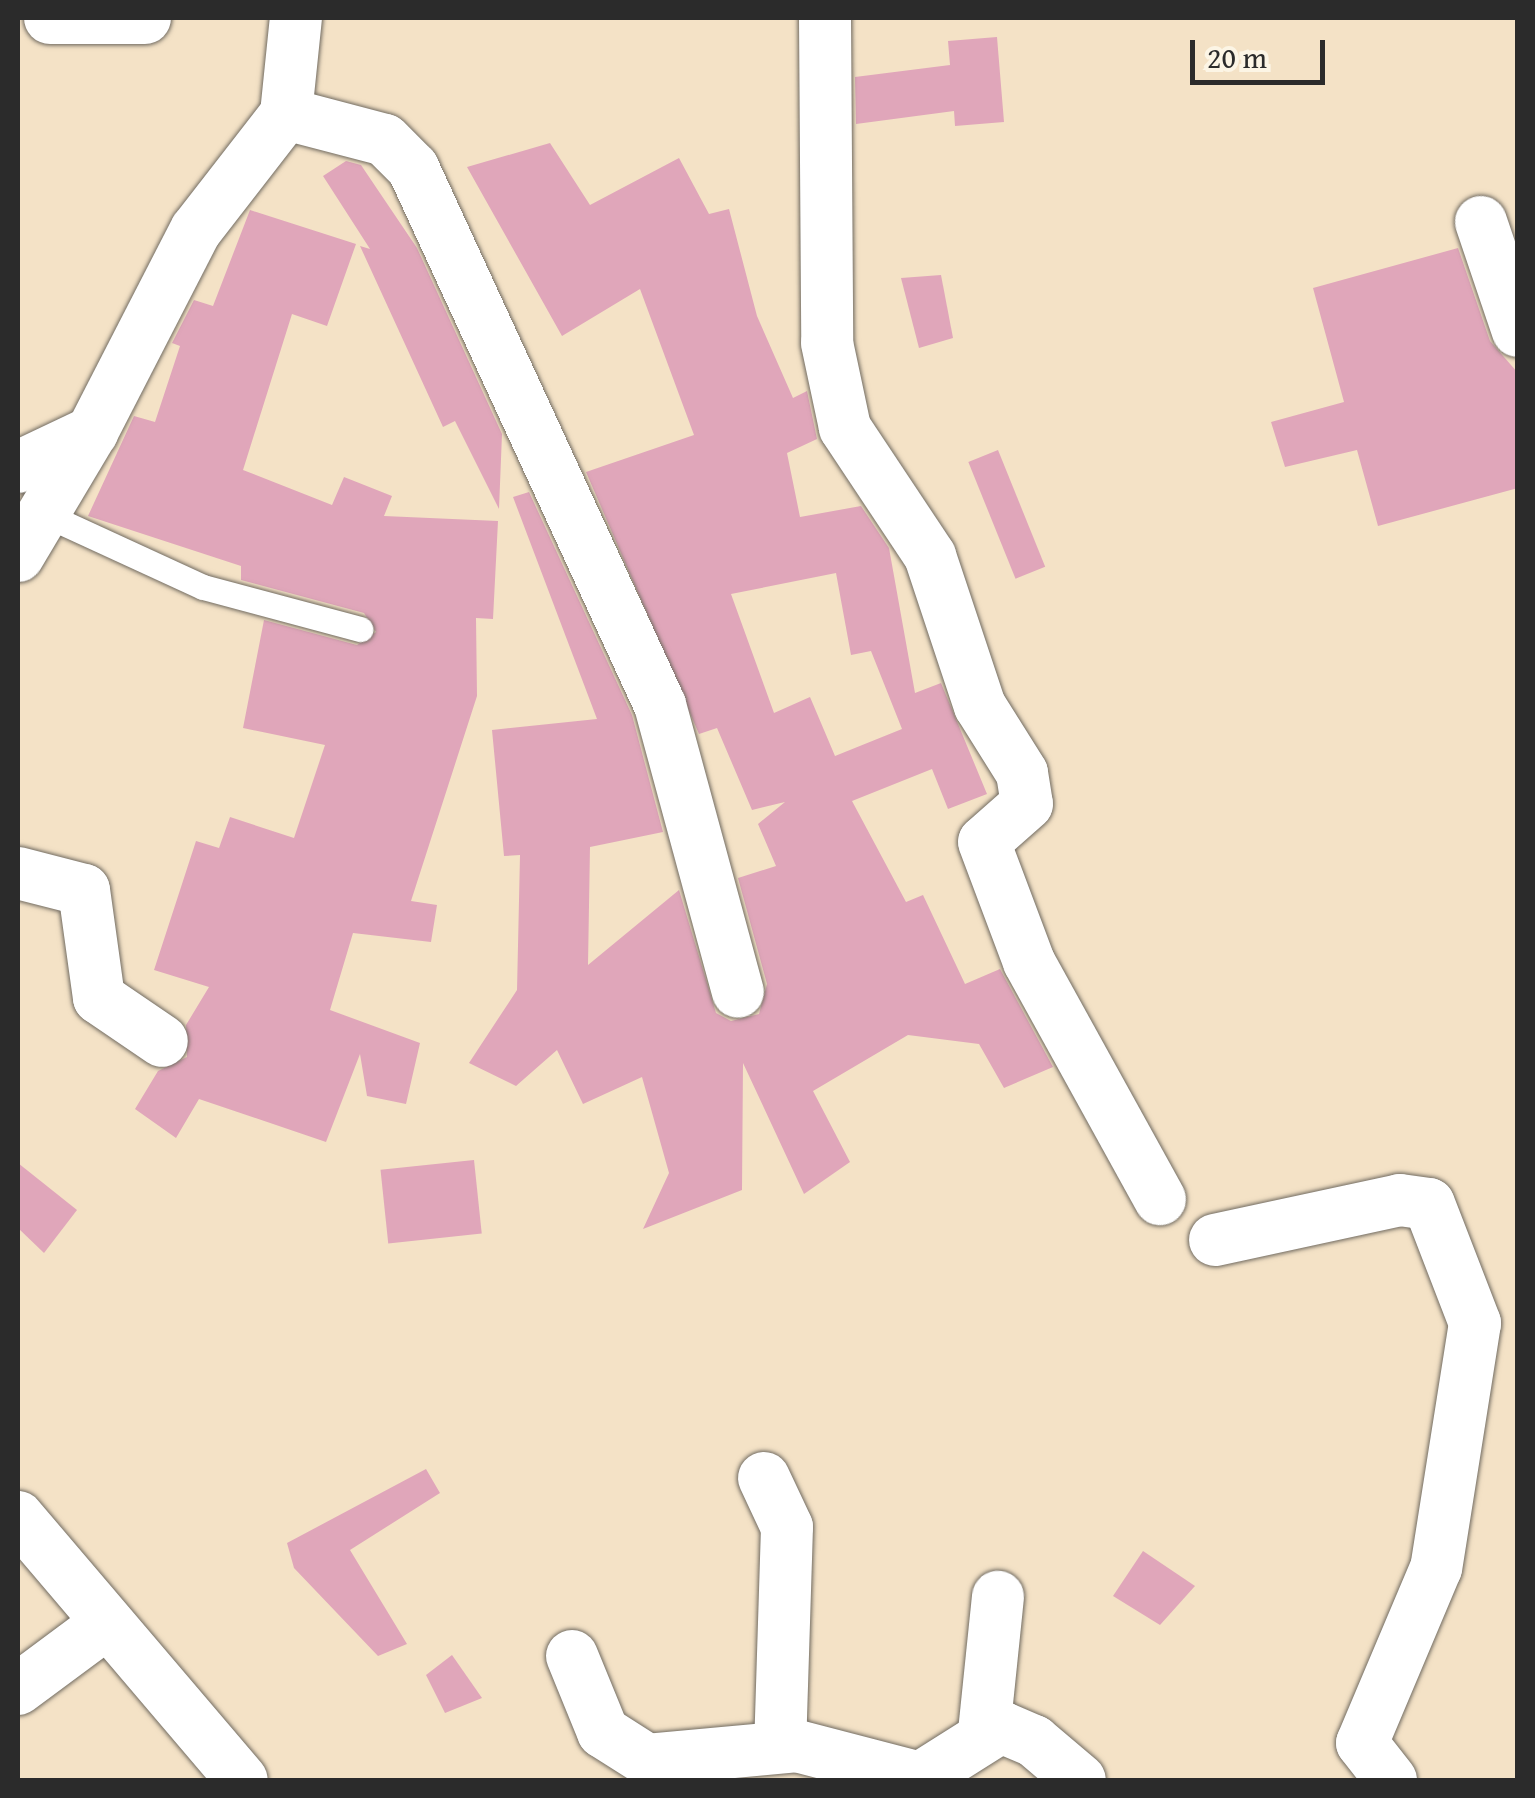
<!DOCTYPE html>
<html>
<head>
<meta charset="utf-8">
<style>
  body { margin:0 }
  #map { position:relative; width:1535px; height:1798px; overflow:hidden; background:#f4e2c6; font-family:"Gentium Book Plus",serif }
  div>[style] { position:absolute }
  [style*='--x'] { left:calc(var(--x)*1px); top:calc(var(--y)*1px); width:calc(var(--w)*1px); rotate:calc(var(--a)*1deg) }
  .building>* { inset:0; background:#e0a6ba; transform-origin:0 0 }
  .roads { filter:drop-shadow(0 0 2px #716b61) drop-shadow(0 0 2px #716b61) }
  .lane>* { height:25px; margin:-12.5px; padding:0 12.5px; transform-origin:12.5px; border-radius:12.5px; background:#fff }
  .street>* { height:52px; margin:-26px; padding:0 26px; transform-origin:26px; border-radius:26px; background:#fff }
  span { translate:-50% -50%; white-space:nowrap; text-align:center; line-height:1.15; -webkit-text-stroke:9px #fcf5e5; paint-order:stroke }
  .frame { position:absolute; inset:0; border:20px solid #2b2b2b; pointer-events:none }
  .scale { position:absolute; left:1190px; top:40px; width:135px; height:45px; box-sizing:border-box; border:5px solid #2b2b2b; border-top:0; padding-left:12px; font-size:30px; line-height:35px; white-space:nowrap; color:#2b2b2b; -webkit-text-stroke:8px #fcf5e5; paint-order:stroke }
</style>
</head>
<body>
<div id="map">
  <div class="building">
    <i style="clip-path:polygon(997px 37px,1004px 122px,955px 126px,954px 111px,856px 124px,855px 77px,950px 65px,948px 41px)"></i>
    <i style="clip-path:polygon(evenodd,550px 143px,590px 205px,679px 158px,709px 214px,729px 209px,757px 316px,793px 398px,807px 391px,817px 439px,787px 453px,800px 517px,861px 506px,889px 548px,915px 693px,941px 683px,987px 794px,948px 809px,932px 769px,852px 801px,906px 902px,923px 895px,965px 984px,1000px 969px,1053px 1067px,1004px 1088px,979px 1044px,908px 1035px,813px 1091px,850px 1162px,804px 1194px,743px 1063px,742px 1190px,643px 1229px,669px 1173px,642px 1077px,583px 1104px,557px 1050px,516px 1086px,469px 1063px,517px 990px,520px 855px,504px 856px,492px 730px,597px 719px,513px 497px,529px 492px,632px 715px,663px 832px,590px 847px,588px 965px,679px 890px,716px 1013px,731px 1021px,759px 1014px,767px 984px,738px 878px,776px 866px,758px 824px,785px 802px,752px 810px,717px 728px,699px 734px,586px 472px,694px 435px,640px 289px,562px 336px,467px 167px,550px 143px,836px 573px,851px 655px,871px 651px,902px 729px,835px 756px,810px 697px,774px 713px,731px 594px,836px 573px)"></i>
    <i style="clip-path:polygon(346px 161px,361px 165px,417px 248px,502px 434px,499px 509px,455px 421px,443px 427px,360px 246px,370px 249px,323px 176px)"></i>
    <i style="clip-path:polygon(250px 210px,356px 244px,327px 326px,292px 314px,243px 470px,332px 505px,344px 477px,392px 496px,384px 516px,498px 521px,493px 619px,476px 618px,477px 696px,411px 901px,437px 905px,431px 942px,353px 933px,330px 1010px,420px 1043px,406px 1104px,367px 1096px,360px 1054px,326px 1142px,199px 1099px,176px 1138px,135px 1109px,158px 1071px,187px 1057px,186px 1025px,209px 987px,154px 970px,196px 841px,219px 848px,230px 817px,294px 838px,325px 745px,243px 728px,264px 620px,357px 645px,376px 632px,364px 613px,241px 580px,241px 566px,88px 516px,134px 416px,155px 422px,180px 346px,172px 343px,194px 300px,213px 306px)"></i>
    <i style="clip-path:polygon(1458px 248px,1490px 341px,1518px 373px,1518px 488px,1378px 526px,1357px 450px,1285px 467px,1271px 422px,1344px 402px,1313px 288px)"></i>
    <i style="clip-path:polygon(941px 275px,953px 338px,919px 348px,901px 278px)"></i>
    <i style="left:998px;top:450px;width:126px;height:32px;rotate:68deg"></i>
    <i style="left:474px;top:1160px;width:74px;height:94px;rotate:84deg"></i>
    <i style="clip-path:polygon(18px 1163px,77px 1210px,44px 1253px,18px 1228px)"></i>
    <i style="clip-path:polygon(426px 1469px,440px 1493px,350px 1550px,407px 1644px,378px 1656px,294px 1568px,287px 1543px)"></i>
    <i style="clip-path:polygon(1143px 1551px,1195px 1586px,1160px 1625px,1113px 1596px)"></i>
    <i style="clip-path:polygon(452px 1655px,482px 1698px,445px 1713px,426px 1675px)"></i>
  </div>
  <div class="roads">
    <div class="lane">
      <i style="--x:40;--y:512;--w:179;--a:24.7"></i>
      <i style="--x:203;--y:587;--w:163;--a:15"></i>
    </div>
    <div class="street">
      <i style="--x:50;--y:18;--w:95;--a:0"></i>
      <i style="--x:825;--y:18;--w:325;--a:89.6"></i>
      <i style="--x:827;--y:343;--w:87;--a:78"></i>
      <i style="--x:845;--y:428;--w:154;--a:56.4"></i>
      <i style="--x:930;--y:556;--w:158;--a:71.6"></i>
      <i style="--x:980;--y:706;--w:79;--a:57.9"></i>
      <i style="--x:1022;--y:773;--w:31;--a:81"></i>
      <i style="--x:1027;--y:804;--w:57;--a:138.5"></i>
      <i style="--x:984;--y:842;--w:128;--a:69.4"></i>
      <i style="--x:1029;--y:962;--w:271;--a:61.1"></i>
      <i style="--x:286;--y:114;--w:102;--a:14.7"></i>
      <i style="--x:385;--y:140;--w:40;--a:45"></i>
      <i style="--x:413;--y:168;--w:591;--a:65.3"></i>
      <i style="--x:660;--y:705;--w:297;--a:74.8"></i>
      <i style="--x:1481;--y:222;--w:115;--a:71.3"></i>
      <i style="--x:18;--y:467;--w:82;--a:-25.3"></i>
      <i style="--x:92;--y:432;--w:227;--a:-62.8"></i>
      <i style="--x:196;--y:230;--w:147;--a:-52.2"></i>
      <i style="--x:286;--y:114;--w:97;--a:-84.1"></i>
      <i style="--x:18;--y:556;--w:144;--a:-59.2"></i>
      <i style="--x:18;--y:873;--w:68;--a:14.4"></i>
      <i style="--x:84;--y:890;--w:109;--a:82.1"></i>
      <i style="--x:99;--y:998;--w:76;--a:34.3"></i>
      <i style="--x:1215;--y:1240;--w:189;--a:-12.2"></i>
      <i style="--x:1400;--y:1200;--w:29;--a:8"></i>
      <i style="--x:1429;--y:1204;--w:128;--a:68.9"></i>
      <i style="--x:1475;--y:1323;--w:248;--a:99"></i>
      <i style="--x:1436;--y:1568;--w:190;--a:112.9"></i>
      <i style="--x:1362;--y:1743;--w:47;--a:51.9"></i>
      <i style="--x:764;--y:1478;--w:54;--a:64.9"></i>
      <i style="--x:787;--y:1527;--w:219;--a:91.8"></i>
      <i style="--x:18;--y:1517;--w:345;--a:49.6"></i>
      <i style="--x:572;--y:1656;--w:82;--a:67.8"></i>
      <i style="--x:603;--y:1732;--w:52;--a:32.5"></i>
      <i style="--x:647;--y:1760;--w:151;--a:-5.3"></i>
      <i style="--x:797;--y:1746;--w:127;--a:14.6"></i>
      <i style="--x:920;--y:1778;--w:96;--a:-32.2"></i>
      <i style="--x:1001;--y:1727;--w:36;--a:23"></i>
      <i style="--x:1034;--y:1741;--w:60;--a:40.3"></i>
      <i style="--x:18;--y:1689;--w:111;--a:-36.6"></i>
      <i style="--x:984;--y:1732;--w:136;--a:-84.1"></i>
    </div>
  </div>
  <div class="frame"></div>
  <div class="scale">20 m</div>
</div>
</body>
</html>
